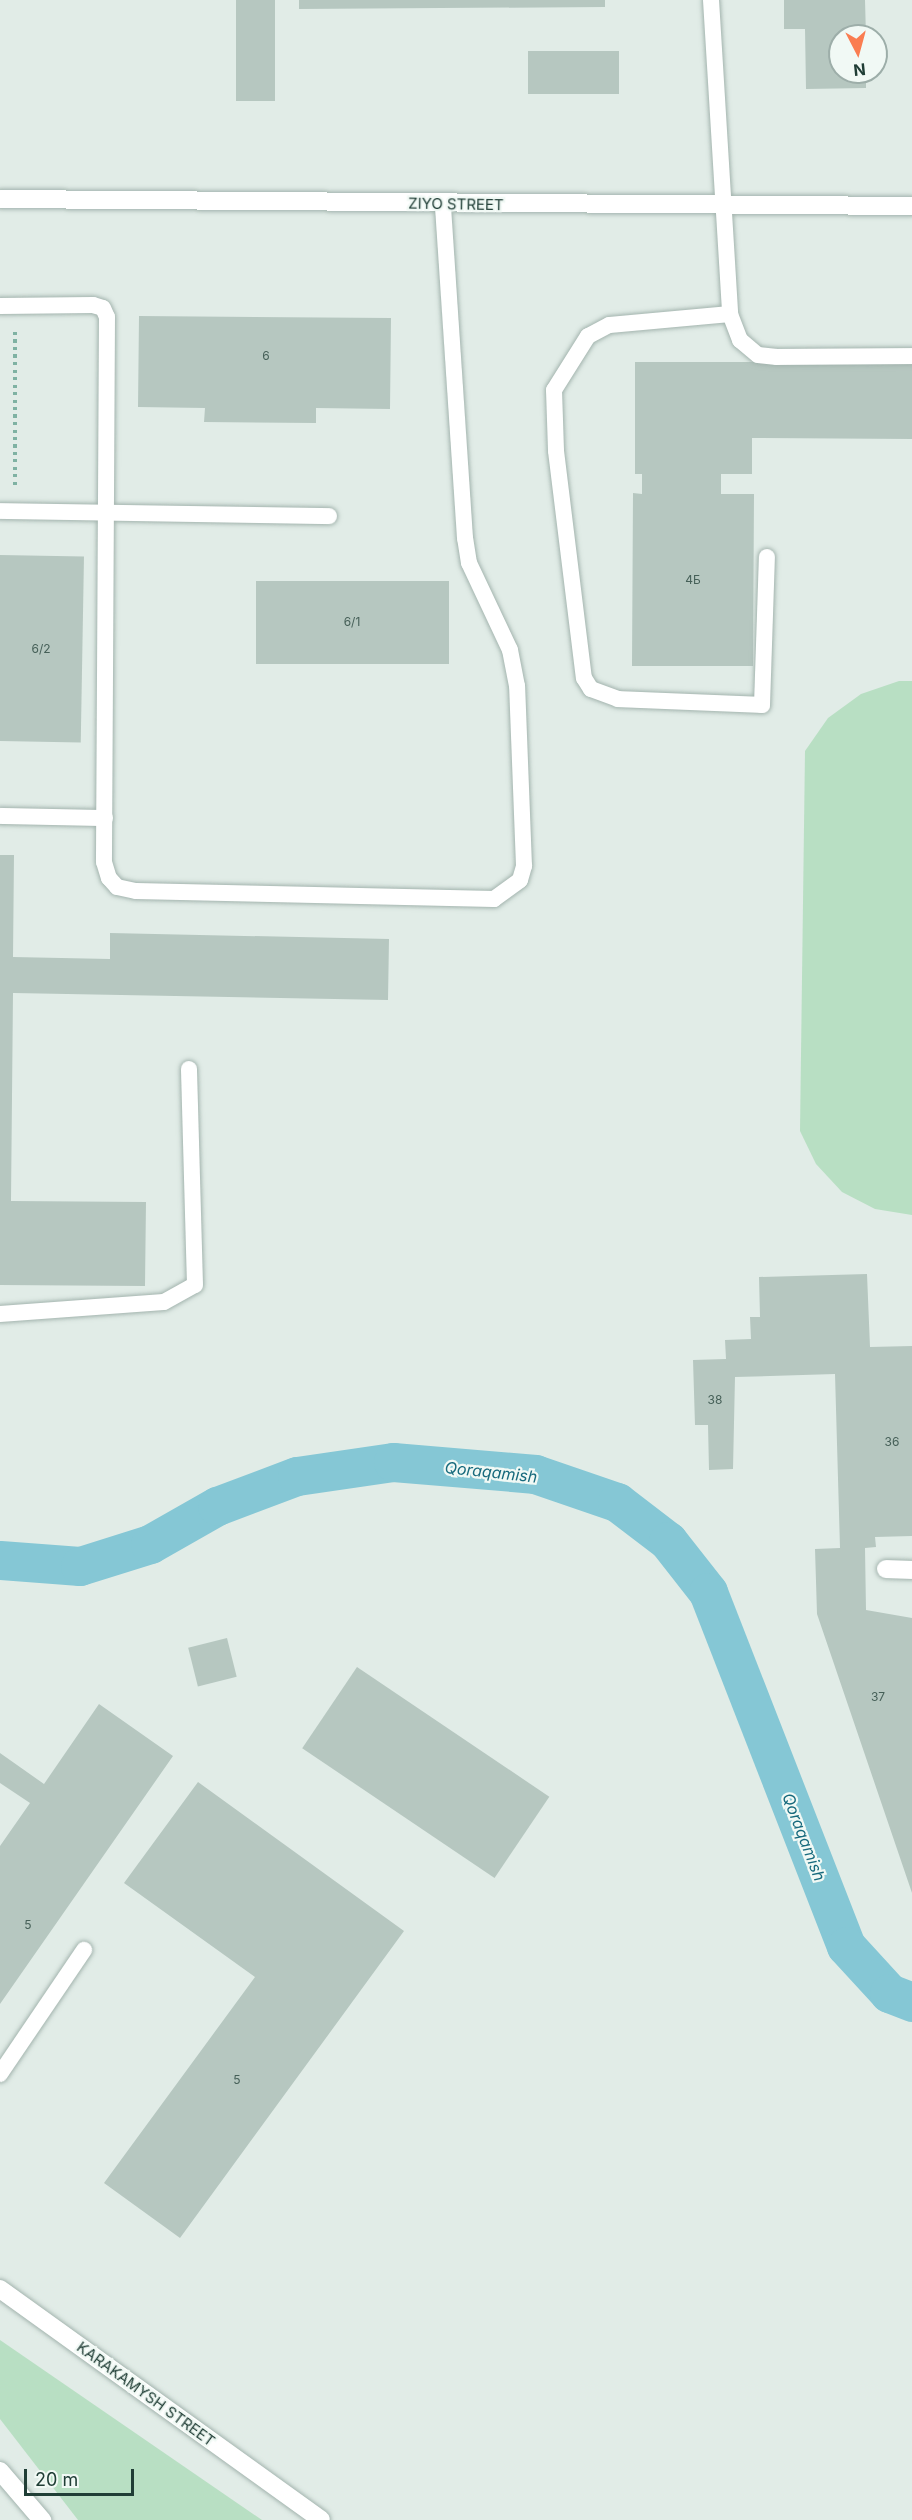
<!DOCTYPE html>
<html>
<head>
<meta charset="utf-8">
<style>
  body { margin:0 }
  #map { position:relative; width:912px; height:2520px; overflow:hidden; background:#e1ece7; font-family:Inter,sans-serif }
  div>[style] { position:absolute }
  [style*='--x'] { left:calc(var(--x)*1px); top:calc(var(--y)*1px); width:calc(var(--w)*1px); rotate:calc(var(--a)*1deg) }
  .green>* { inset:0; background:#b8dfc3 }
  .canal>* { height:39px; margin:-19.5px; padding:0 19.5px; transform-origin:19.5px; border-radius:19.5px; background:#85c7d5 }
  .building>* { inset:0; background:#b6c7c0; transform-origin:0 0 }
  .path>* { height:4px; margin-top:-2px; transform-origin:0; background:repeating-linear-gradient(90deg,#7fb2a3 0 3px,transparent 0 7.5px) }
  .roads { filter:drop-shadow(0 0 2px #a3b4ae) drop-shadow(0 0 2px #a3b4ae) }
  .lane>* { height:16px; margin:-8px; padding:0 8px; transform-origin:8px; border-radius:8px; background:#fff }
  .street>* { height:18px; margin:-9px; padding:0 9px; transform-origin:9px; border-radius:9px; background:#fff }
  .secondary>* { height:18px; margin:-9px; padding:0 9px; transform-origin:9px; border-radius:9px; background:#fff }
  span { translate:-50% -50%; white-space:nowrap; text-align:center; line-height:1.15; -webkit-text-stroke:4.5px #f1f9f5; paint-order:stroke }
  .number-label { font-size:12px; color:#466058 }
  .number-label span { -webkit-text-stroke-width:0 }
  .street-label { font-size:15px; color:#203e36 }
  .water-label { font-size:16px; color:#176a7d; font-style:italic }
  .north { position:absolute; left:828px; top:24px; width:60px; height:60px; box-sizing:border-box; background:#f1f9f5; border:2px solid #9daea9; border-radius:50%; rotate:174deg; font-size:16px; font-weight:700; line-height:24px; text-align:center; color:#203e36 }
  .north::after { content:''; display:block; margin:auto; width:21px; height:27px; background:#fa7d51; clip-path:polygon(50% 0,100% 100%,50% 72%,0 100%) }
  .scale { position:absolute; left:24px; top:2469px; width:110px; height:27px; box-sizing:border-box; border:3px solid #203e36; border-top:0; padding-left:8px; font-size:18px; line-height:21px; white-space:nowrap; color:#203e36; -webkit-text-stroke:4px #f1f9f5; paint-order:stroke }
</style>
</head>
<body>
<div id="map">
  <div class="green">
    <i style="clip-path:polygon(899px 681px,912px 681px,912px 1215px,875px 1209px,842px 1192px,816px 1164px,800px 1131px,805px 751px,828px 718px,861px 694px)"></i>
    <i style="clip-path:polygon(0 2340px,262px 2520px,78px 2520px,0 2419px)"></i>
  </div>
  <div class="canal">
    <i style="--x:0;--y:1560;--w:80;--a:4.3"></i>
    <i style="--x:80;--y:1566;--w:73;--a:-17.4"></i>
    <i style="--x:150;--y:1544;--w:77;--a:-29.6"></i>
    <i style="--x:217;--y:1506;--w:85;--a:-20.6"></i>
    <i style="--x:297;--y:1476;--w:97;--a:-8.3"></i>
    <i style="--x:393;--y:1462;--w:143;--a:4.8"></i>
    <i style="--x:535;--y:1474;--w:87;--a:18.9"></i>
    <i style="--x:617;--y:1502;--w:64;--a:37.4"></i>
    <i style="--x:668;--y:1541;--w:65;--a:51.9"></i>
    <i style="--x:708;--y:1592;--w:380;--a:68.7"></i>
    <i style="--x:846;--y:1946;--w:64;--a:47.5"></i>
    <i style="--x:889;--y:1993;--w:25;--a:21"></i>
  </div>
  <div class="building">
    <i style="left:236px;top:0;width:39px;height:101px"></i>
    <i style="clip-path:polygon(299px 0,605px 0,605px 7px,299px 9px)"></i>
    <i style="clip-path:polygon(784px 0,865px 0,866px 36px,840px 36px,840px 72px,866px 72px,866px 88px,806px 89px,805px 29px,784px 29px)"></i>
    <i style="left:619px;top:51px;width:43px;height:91px;rotate:90deg"></i>
    <i style="clip-path:polygon(139px 316px,391px 318px,390px 409px,316px 408px,316px 423px,204px 422px,205px 408px,138px 407px)"></i>
    <i style="clip-path:polygon(635px 362px,912px 362px,912px 439px,752px 438px,752px 474px,721px 474px,721px 494px,754px 494px,753px 666px,632px 666px,633px 493px,642px 494px,642px 474px,635px 474px)"></i>
    <i style="left:0;top:555px;width:84px;height:186px;rotate:1deg"></i>
    <i style="left:256px;top:581px;width:193px;height:83px"></i>
    <i style="clip-path:polygon(0 855px,14px 855px,13px 957px,110px 959px,110px 933px,389px 939px,388px 1000px,13px 993px,11px 1201px,146px 1202px,145px 1286px,0 1285px)"></i>
    <i style="clip-path:polygon(867px 1274px,870px 1347px,912px 1346px,912px 1536px,875px 1537px,876px 1547px,865px 1548px,866px 1610px,912px 1618px,912px 1893px,817px 1614px,815px 1549px,840px 1548px,835px 1374px,735px 1377px,733px 1469px,709px 1470px,708px 1425px,695px 1425px,693px 1360px,726px 1359px,725px 1340px,751px 1339px,750px 1317px,760px 1317px,759px 1277px)"></i>
    <i style="left:227px;top:1638px;width:40px;height:40px;rotate:76deg"></i>
    <i style="left:357px;top:1667px;width:232px;height:98px;rotate:34deg"></i>
    <i style="clip-path:polygon(99px 1704px,173px 1756px,0 2004px,0 1846px,30px 1803px,0 1783px,0 1753px,44px 1784px)"></i>
    <i style="clip-path:polygon(198px 1782px,404px 1931px,180px 2238px,104px 2183px,255px 1977px,124px 1883px)"></i>
  </div>
  <div class="path">
    <i style="--x:15;--y:485;--w:154;--a:-90"></i>
  </div>
  <div class="roads">
    <div class="lane">
      <i style="--x:711;--y:0;--w:315;--a:86.5"></i>
      <i style="--x:730;--y:314;--w:28;--a:69"></i>
      <i style="--x:740;--y:340;--w:23;--a:40"></i>
      <i style="--x:758;--y:355;--w:19;--a:6"></i>
      <i style="--x:777;--y:357;--w:135;--a:-0.4"></i>
      <i style="--x:0;--y:306;--w:93;--a:-0.6"></i>
      <i style="--x:93;--y:305;--w:10;--a:17"></i>
      <i style="--x:103;--y:308;--w:10;--a:66"></i>
      <i style="--x:107;--y:317;--w:545;--a:90.32"></i>
      <i style="--x:104;--y:862;--w:17;--a:73"></i>
      <i style="--x:109;--y:878;--w:12;--a:48"></i>
      <i style="--x:117;--y:887;--w:19;--a:12"></i>
      <i style="--x:136;--y:891;--w:358;--a:1.3"></i>
      <i style="--x:494;--y:899;--w:32;--a:-36"></i>
      <i style="--x:520;--y:880;--w:15;--a:-74"></i>
      <i style="--x:524;--y:866;--w:180;--a:-92.2"></i>
      <i style="--x:517;--y:686;--w:37;--a:-101"></i>
      <i style="--x:510;--y:650;--w:96;--a:-115.2"></i>
      <i style="--x:469;--y:563;--w:25;--a:-99"></i>
      <i style="--x:465;--y:538;--w:335;--a:-93.8"></i>
      <i style="--x:730;--y:314;--w:121;--a:174.8"></i>
      <i style="--x:609;--y:325;--w:24;--a:152"></i>
      <i style="--x:588;--y:336;--w:64;--a:122.2"></i>
      <i style="--x:554;--y:390;--w:61;--a:88.1"></i>
      <i style="--x:556;--y:451;--w:229;--a:83"></i>
      <i style="--x:584;--y:678;--w:13;--a:58"></i>
      <i style="--x:591;--y:689;--w:29;--a:20"></i>
      <i style="--x:618;--y:699;--w:144;--a:2.4"></i>
      <i style="--x:762;--y:705;--w:148;--a:-88.1"></i>
      <i style="--x:0;--y:511;--w:329;--a:0.9"></i>
      <i style="--x:0;--y:816;--w:105;--a:1.1"></i>
      <i style="--x:0;--y:1314;--w:164;--a:-4.2"></i>
      <i style="--x:164;--y:1302;--w:35;--a:-29"></i>
      <i style="--x:195;--y:1285;--w:216;--a:-91.6"></i>
      <i style="--x:0;--y:2074;--w:150;--a:-55.9"></i>
    </div>
    <div class="street">
      <i style="--x:0;--y:199;--w:912;--a:0.44"></i>
      <i style="--x:886;--y:1569;--w:26;--a:2"></i>
    </div>
    <div class="secondary">
      <i style="--x:0;--y:2289;--w:395;--a:35.7"></i>
      <i style="--x:0;--y:2471;--w:65;--a:49.4"></i>
    </div>
  </div>
  <div class="number-label">
    <span style="left:266px;top:356px">6</span>
    <span style="left:693px;top:580px">4Б</span>
    <span style="left:352px;top:622px">6/1</span>
    <span style="left:41px;top:649px">6/2</span>
    <span style="left:715px;top:1400px">38</span>
    <span style="left:892px;top:1442px">36</span>
    <span style="left:878px;top:1697px">37</span>
    <span style="left:28px;top:1925px">5</span>
    <span style="left:237px;top:2080px">5</span>
  </div>
  <div class="street-label">
    <span style="left:456px;top:204px;rotate:1deg">ZIYO STREET</span>
    <span style="left:146px;top:2394px;rotate:36deg">KARAKAMYSH STREET</span>
  </div>
  <div class="water-label">
    <span style="left:491px;top:1472px;rotate:6deg">Qoraqamish</span>
    <span style="left:804px;top:1837px;rotate:69deg">Qoraqamish</span>
  </div>
  <div class="north">N</div>
  <div class="scale">20 m</div>
</div>
</body>
</html>
